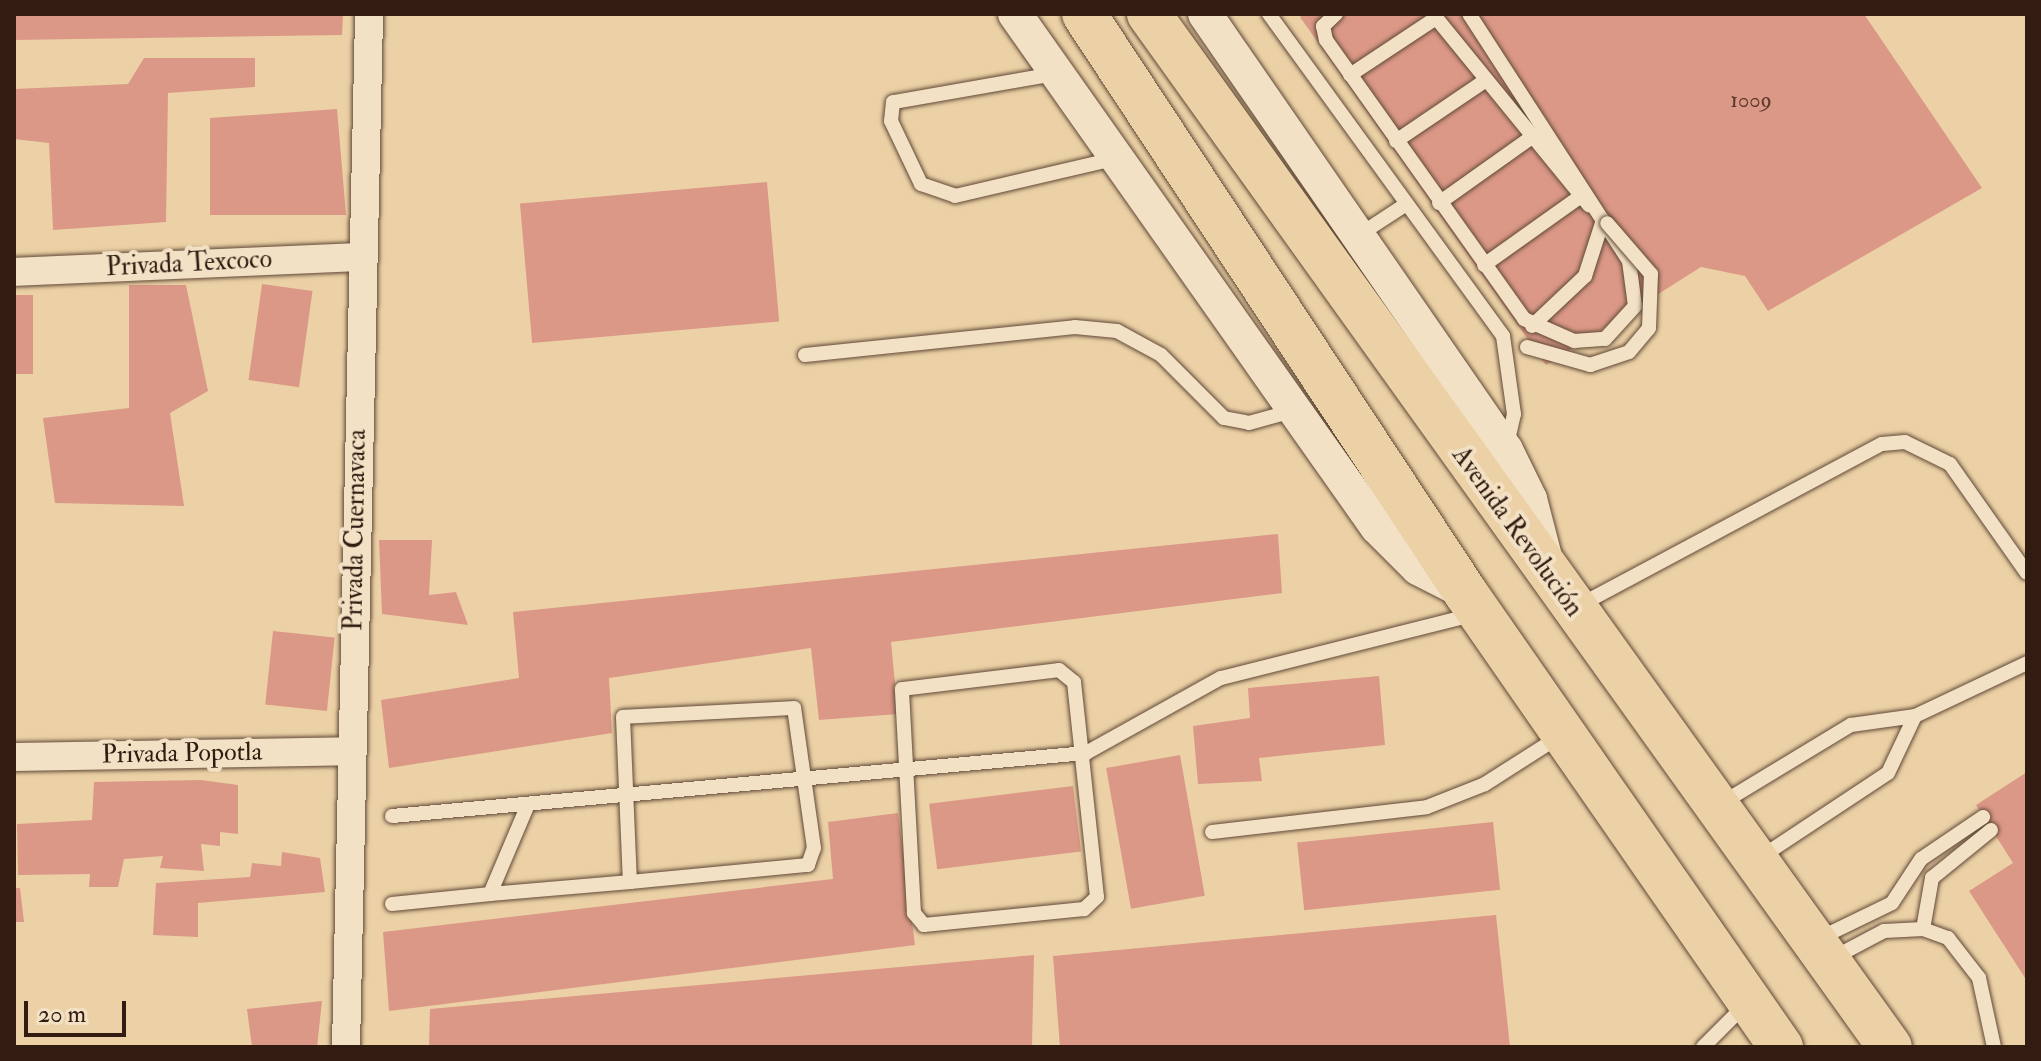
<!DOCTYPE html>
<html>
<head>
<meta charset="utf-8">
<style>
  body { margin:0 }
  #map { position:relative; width:2041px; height:1061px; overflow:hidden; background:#ecd1a6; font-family:"IM FELL Double Pica",serif }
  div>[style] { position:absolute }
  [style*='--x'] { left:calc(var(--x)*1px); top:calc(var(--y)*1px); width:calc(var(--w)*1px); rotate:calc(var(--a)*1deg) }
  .building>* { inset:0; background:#db9886; transform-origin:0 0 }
  .roads { filter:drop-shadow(0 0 2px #604937) drop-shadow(0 0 2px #604937) }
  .service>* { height:14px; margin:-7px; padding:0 7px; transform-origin:7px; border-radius:7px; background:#f3e1c5 }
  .minor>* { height:28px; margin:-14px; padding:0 14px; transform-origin:14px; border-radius:14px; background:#f3e1c5 }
  .tertiary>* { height:34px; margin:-17px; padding:0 17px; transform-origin:17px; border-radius:17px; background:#f3e1c5 }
  .primary>* { height:44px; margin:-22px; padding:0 22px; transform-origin:22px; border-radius:22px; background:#ecd1a6 }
  .bridges { filter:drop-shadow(0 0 2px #604937) drop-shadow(0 0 2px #604937) }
  .service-bridge>* { height:14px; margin:-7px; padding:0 7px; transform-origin:7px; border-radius:7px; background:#f3e1c5 }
  span { translate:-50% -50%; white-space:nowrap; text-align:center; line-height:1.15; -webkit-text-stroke:8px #f3e1c5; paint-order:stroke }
  .number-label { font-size:22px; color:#5c3b2f }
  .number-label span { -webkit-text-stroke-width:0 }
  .street-label { font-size:26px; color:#321c12 }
  .frame { position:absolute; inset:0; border:16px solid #321c12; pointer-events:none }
  .scale { position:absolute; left:24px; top:1001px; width:102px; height:36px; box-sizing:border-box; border:4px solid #321c12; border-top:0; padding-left:10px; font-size:24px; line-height:28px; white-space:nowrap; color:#321c12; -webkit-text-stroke:6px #f3e1c5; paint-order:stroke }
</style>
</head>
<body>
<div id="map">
  <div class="building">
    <i style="clip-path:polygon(14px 14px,343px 14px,342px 35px,14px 40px)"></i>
    <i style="clip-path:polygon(1305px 14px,1864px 14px,1982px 188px,1768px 311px,1745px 276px,1701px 267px,1546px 365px,1300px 17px)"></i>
    <i style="clip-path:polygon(144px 58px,255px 58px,255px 87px,168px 93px,166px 222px,53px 230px,49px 143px,14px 139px,14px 89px,128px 84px)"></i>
    <i style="clip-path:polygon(337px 109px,346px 215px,210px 215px,210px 118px)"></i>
    <i style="left:767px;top:182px;width:140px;height:248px;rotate:85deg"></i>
    <i style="left:262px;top:284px;width:51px;height:97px;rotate:8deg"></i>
    <i style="clip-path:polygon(129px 285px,186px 285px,208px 391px,170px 413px,184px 506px,55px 503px,43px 418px,129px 408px)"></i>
    <i style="left:33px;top:295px;width:79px;height:19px;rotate:90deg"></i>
    <i style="clip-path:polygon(1278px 534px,1282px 593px,891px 642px,898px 714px,819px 720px,811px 648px,609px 678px,612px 733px,389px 768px,381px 700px,519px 678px,513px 612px)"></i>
    <i style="clip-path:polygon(379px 540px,432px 540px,429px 595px,456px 592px,468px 625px,382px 614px)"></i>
    <i style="left:273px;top:631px;width:62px;height:74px;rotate:6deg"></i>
    <i style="clip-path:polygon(1379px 676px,1385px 745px,1259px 758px,1262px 781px,1198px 784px,1193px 726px,1250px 718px,1248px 688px)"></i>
    <i style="left:1180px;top:755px;width:143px;height:75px;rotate:80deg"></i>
    <i style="clip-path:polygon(2027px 772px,2027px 981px,1969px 891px,2013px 863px,1976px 805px)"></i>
    <i style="clip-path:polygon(201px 780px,238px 785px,238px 834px,220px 832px,220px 846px,201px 844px,204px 871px,160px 868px,163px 856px,124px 859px,118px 887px,89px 887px,90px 874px,18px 875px,17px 824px,92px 820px,94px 782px)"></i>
    <i style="left:1073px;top:786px;width:66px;height:145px;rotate:83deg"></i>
    <i style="clip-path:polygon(898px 813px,915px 945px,389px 1011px,383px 932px,833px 879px,828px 822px)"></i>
    <i style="left:1493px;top:822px;width:68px;height:197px;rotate:84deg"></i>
    <i style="clip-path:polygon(282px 852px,320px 858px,325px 892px,198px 903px,198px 937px,153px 935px,156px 883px,250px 877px,252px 863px,281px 866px)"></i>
    <i style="clip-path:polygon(14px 888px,20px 888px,24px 922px,14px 922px)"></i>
    <i style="clip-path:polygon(1496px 915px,1510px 1047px,1060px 1047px,1053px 956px)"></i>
    <i style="clip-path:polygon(1034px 955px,1032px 1047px,429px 1047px,430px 1009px)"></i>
    <i style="clip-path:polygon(322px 1001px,317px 1047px,252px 1047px,247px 1009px)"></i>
  </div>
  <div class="roads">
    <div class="service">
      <i style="--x:1269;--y:14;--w:398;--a:54"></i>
      <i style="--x:1503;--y:336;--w:79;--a:82"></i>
      <i style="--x:1514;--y:414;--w:31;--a:103"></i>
      <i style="--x:1336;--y:14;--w:18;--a:137"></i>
      <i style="--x:1323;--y:26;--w:14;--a:78"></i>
      <i style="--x:1326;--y:40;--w:342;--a:54.6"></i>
      <i style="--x:1524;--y:319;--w:55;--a:23.7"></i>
      <i style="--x:1574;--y:341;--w:31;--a:-4"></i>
      <i style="--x:1605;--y:339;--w:45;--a:-47.7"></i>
      <i style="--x:1635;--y:306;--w:45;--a:-97.6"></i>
      <i style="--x:1629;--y:261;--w:294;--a:-122.9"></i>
      <i style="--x:1433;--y:14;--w:247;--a:50.8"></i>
      <i style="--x:1054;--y:74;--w:163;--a:170.1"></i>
      <i style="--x:893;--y:102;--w:19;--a:96"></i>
      <i style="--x:891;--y:121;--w:70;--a:64.5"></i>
      <i style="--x:921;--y:184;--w:36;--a:19"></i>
      <i style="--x:955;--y:196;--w:163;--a:-13.1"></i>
      <i style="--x:1350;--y:75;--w:103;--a:-33.5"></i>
      <i style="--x:1396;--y:141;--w:109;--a:-34.1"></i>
      <i style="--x:1439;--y:203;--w:114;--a:-35.4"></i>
      <i style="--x:1359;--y:235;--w:55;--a:-33.1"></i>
      <i style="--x:1484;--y:265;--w:119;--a:-35.4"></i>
      <i style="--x:1532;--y:326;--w:73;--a:-43.3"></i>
      <i style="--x:1585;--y:276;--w:59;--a:-72.2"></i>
      <i style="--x:805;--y:355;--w:271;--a:-5.9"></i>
      <i style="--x:1075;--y:327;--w:42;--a:5.4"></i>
      <i style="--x:1117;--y:331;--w:50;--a:28.6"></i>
      <i style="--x:1161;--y:355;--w:89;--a:45"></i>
      <i style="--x:1224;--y:418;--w:25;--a:11"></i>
      <i style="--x:1249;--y:423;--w:46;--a:-15.3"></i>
      <i style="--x:1580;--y:605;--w:342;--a:-28.1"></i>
      <i style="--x:1882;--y:444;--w:23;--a:-5"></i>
      <i style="--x:1905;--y:442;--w:50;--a:26.1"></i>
      <i style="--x:1950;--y:464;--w:133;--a:54.8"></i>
      <i style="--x:1059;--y:670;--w:19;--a:39"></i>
      <i style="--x:1074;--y:682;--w:216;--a:83.9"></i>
      <i style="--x:1097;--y:897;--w:18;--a:137"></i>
      <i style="--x:1084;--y:909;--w:161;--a:174.3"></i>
      <i style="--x:924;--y:925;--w:16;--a:-130"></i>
      <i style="--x:914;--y:913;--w:224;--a:-93.1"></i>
      <i style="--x:902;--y:689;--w:158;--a:-6.9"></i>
      <i style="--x:1722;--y:803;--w:151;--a:-31.2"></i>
      <i style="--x:1851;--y:725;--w:65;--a:-8"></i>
      <i style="--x:1915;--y:716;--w:124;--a:-25.3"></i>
      <i style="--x:392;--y:816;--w:697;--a:-5.19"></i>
      <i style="--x:1086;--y:753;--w:154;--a:-29.1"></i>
      <i style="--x:1221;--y:678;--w:259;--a:-14.1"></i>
      <i style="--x:1212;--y:832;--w:216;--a:-6.6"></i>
      <i style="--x:1427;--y:807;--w:62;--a:-21.6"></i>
      <i style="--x:1485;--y:784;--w:89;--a:-32.6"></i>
      <i style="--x:1761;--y:857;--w:152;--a:-33.5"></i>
      <i style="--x:1888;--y:773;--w:63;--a:-64.7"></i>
      <i style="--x:490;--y:894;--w:95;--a:-67"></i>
      <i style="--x:392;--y:904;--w:99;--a:-5.8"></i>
      <i style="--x:490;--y:894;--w:141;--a:-4.9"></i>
      <i style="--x:630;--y:882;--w:179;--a:-5.5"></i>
      <i style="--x:808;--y:865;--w:18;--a:-71"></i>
      <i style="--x:814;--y:848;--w:141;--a:-98.1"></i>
      <i style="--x:794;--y:708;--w:171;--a:177"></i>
      <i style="--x:623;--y:717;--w:165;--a:87.6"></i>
      <i style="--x:1923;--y:929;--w:52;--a:-80"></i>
      <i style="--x:1932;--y:878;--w:76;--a:-39.1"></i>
      <i style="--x:1818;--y:939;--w:82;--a:-25.9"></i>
      <i style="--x:1892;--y:903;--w:53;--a:-56.6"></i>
      <i style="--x:1921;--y:859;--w:75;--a:-34.1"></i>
      <i style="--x:1831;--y:959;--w:60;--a:-27.8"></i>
      <i style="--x:1884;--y:931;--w:39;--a:-3"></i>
      <i style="--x:1923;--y:929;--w:27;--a:20"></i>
      <i style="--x:1948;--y:938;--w:51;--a:52.2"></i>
      <i style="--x:1979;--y:978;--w:71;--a:77.7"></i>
      <i style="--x:1703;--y:1047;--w:61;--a:-45"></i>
    </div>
    <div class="minor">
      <i style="--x:14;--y:272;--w:349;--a:-2.5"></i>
      <i style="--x:14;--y:757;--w:336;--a:-1"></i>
      <i style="--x:346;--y:1047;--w:1033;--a:-88.72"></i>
    </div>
    <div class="tertiary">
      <i style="--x:1015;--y:14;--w:628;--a:54.79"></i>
      <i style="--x:1377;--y:527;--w:58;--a:45"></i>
      <i style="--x:1418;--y:568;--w:53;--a:27.1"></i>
      <i style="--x:1205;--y:14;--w:530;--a:55.38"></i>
      <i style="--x:1506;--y:450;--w:55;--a:63.9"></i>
      <i style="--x:1530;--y:499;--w:60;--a:75.5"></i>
    </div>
    <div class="primary">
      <i style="--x:1084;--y:14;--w:692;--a:56.61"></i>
      <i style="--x:1465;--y:592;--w:554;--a:55.22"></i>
      <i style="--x:1149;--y:14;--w:1271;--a:54.35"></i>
    </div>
  </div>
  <div class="bridges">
    <div class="service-bridge">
      <i style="--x:1527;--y:347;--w:66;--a:15.9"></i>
      <i style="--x:1590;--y:365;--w:41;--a:-18.4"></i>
      <i style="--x:1629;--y:352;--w:31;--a:-50"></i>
      <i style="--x:1649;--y:328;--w:54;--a:-87.9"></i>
      <i style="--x:1651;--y:274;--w:67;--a:-130.8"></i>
    </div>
  </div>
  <div class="number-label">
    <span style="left:1751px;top:101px">1009</span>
  </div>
  <div class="street-label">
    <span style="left:189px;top:264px;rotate:-3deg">Privada Texcoco</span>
    <span style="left:356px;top:530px;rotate:-89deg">Privada Cuernavaca</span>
    <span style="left:1517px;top:532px;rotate:54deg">Avenida Revolución</span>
    <span style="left:182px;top:754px;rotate:-1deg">Privada Popotla</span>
  </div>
  <div class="frame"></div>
  <div class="scale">20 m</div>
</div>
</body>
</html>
